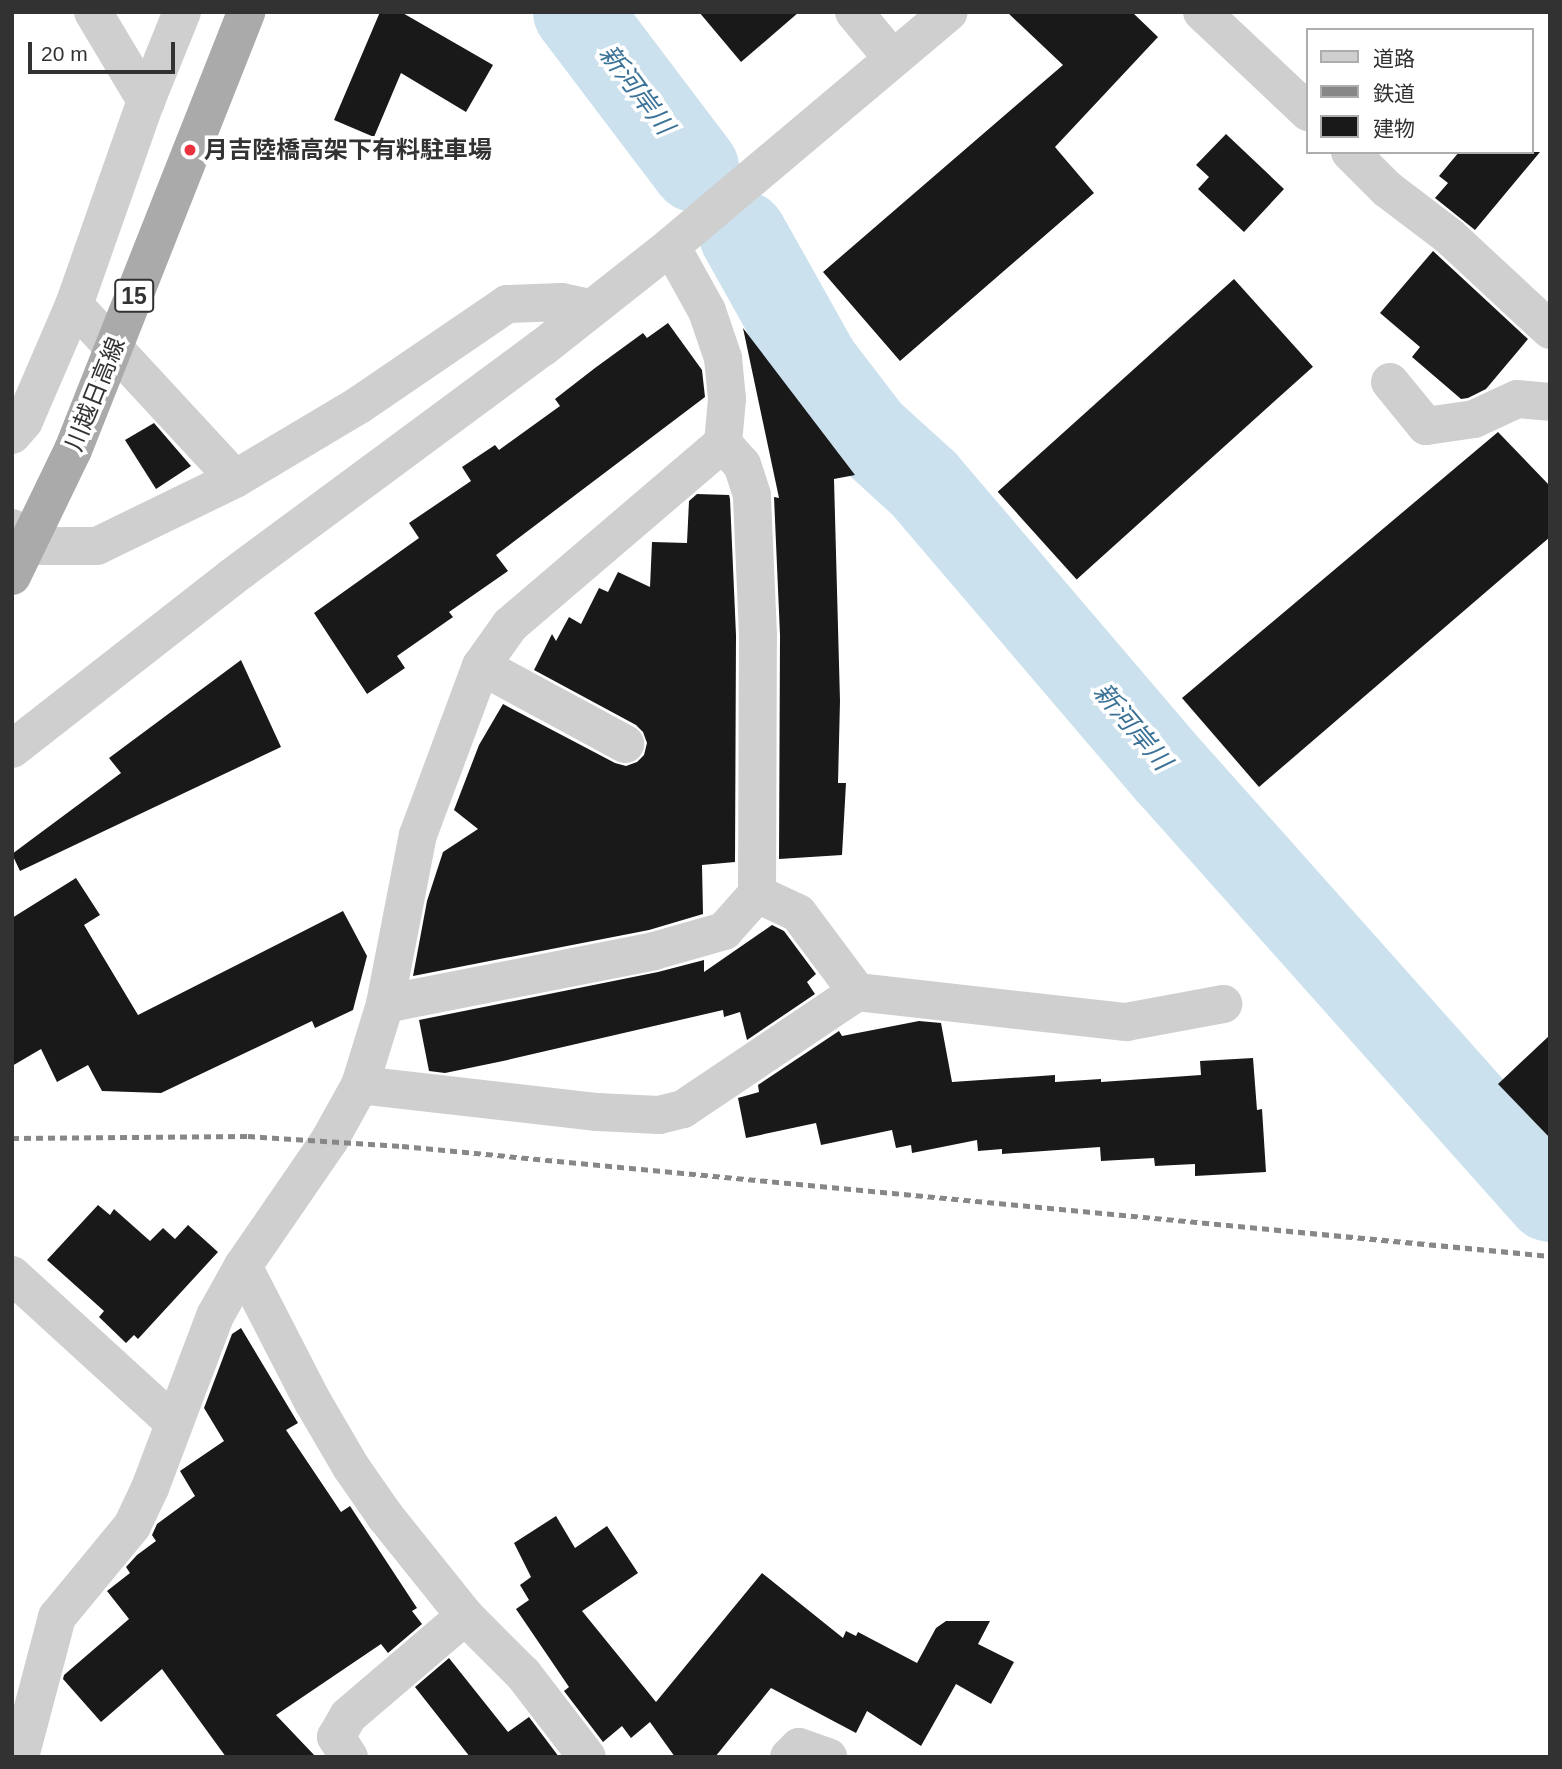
<!DOCTYPE html>
<html>
<head>
<meta charset="utf-8">
<style>
  body { margin:0 }
  #map { position:relative; width:1562px; height:1769px; overflow:hidden; background:#fff; font-family:Helvetica,"Noto Sans JP",sans-serif }
  div>[style] { position:absolute }
  [style*='--x'] { left:calc(var(--x)*1px); top:calc(var(--y)*1px); width:calc(var(--w)*1px); rotate:calc(var(--a)*1deg) }
  .river>* { height:88px; margin:-44px; padding:0 44px; transform-origin:44px; border-radius:44px; background:#cce1ee }
  .building>* { inset:0; background:#191919; transform-origin:0 0 }
  .minor>* { height:38px; margin:-19px; padding:0 19px; transform-origin:19px; border-radius:19px; background:#cfcfcf }
  .rail>* { height:5px; margin-top:-2.5px; transform-origin:0; background:repeating-linear-gradient(90deg,#878787 0 7px,transparent 0 12px) }
  .major-bridge>* { height:38px; margin:-19px; padding:0 19px; transform-origin:19px; border-radius:19px; background:#aaa }
  .dots>* { width:19px; height:19px; translate:-50% -50%; box-sizing:border-box; border:4px solid #fff; border-radius:50% }
  span { translate:-50% -50%; white-space:nowrap; text-align:center; line-height:1.15; -webkit-text-stroke:7px #fff; paint-order:stroke }
  .shield-label span { padding:2px 5px; background:#fff; border:2px solid; border-radius:5px; -webkit-text-stroke-width:0 }
  .shield-label { font-size:23px; color:#323232; font-weight:700 }
  .poi-label { font-size:24px; color:#323232; font-weight:700 }
  .left { translate:0 -50%; text-align:left }
  .street-label { font-size:24px; color:#323232 }
  .water-label { font-size:26px; color:#3c7397; font-style:italic }
  .frame { position:absolute; inset:0; border:14px solid #323232; pointer-events:none }
  .legend { position:absolute; left:1306px; top:28px; width:228px; height:126px; box-sizing:border-box; background:#fff; border:2px solid #adadad; margin:0; padding:9px 12px; list-style:none; font-size:21px; color:#323232 }
  .legend li { display:flex; align-items:center; gap:14px; height:35px }
  .legend b { width:35px; border:2px solid #adadad }
  .scale { position:absolute; left:28px; top:42px; width:147px; height:32px; box-sizing:border-box; border:4px solid #323232; border-top:0; padding-left:9px; font-size:21px; line-height:24px; white-space:nowrap; color:#323232; -webkit-text-stroke:5px #fff; paint-order:stroke }
</style>
</head>
<body>
<div id="map">
  <div class="river">
    <i style="--x:577;--y:12;--w:196;--a:52.9"></i>
    <i style="--x:743;--y:235;--w:149;--a:60.7"></i>
    <i style="--x:816;--y:365;--w:86;--a:52.6"></i>
    <i style="--x:868;--y:433;--w:76;--a:42.3"></i>
    <i style="--x:924;--y:484;--w:382;--a:49.5"></i>
    <i style="--x:1172;--y:774;--w:568;--a:48.28"></i>
  </div>
  <div class="building">
    <i style="clip-path:polygon(380px 12px,401px 12px,493px 65px,466px 112px,401px 73px,374px 137px,334px 120px)"></i>
    <i style="clip-path:polygon(699px 12px,799px 12px,741px 62px)"></i>
    <i style="clip-path:polygon(1007px 12px,1132px 12px,1158px 37px,1055px 147px,1094px 193px,900px 361px,823px 272px,1063px 65px)"></i>
    <i style="clip-path:polygon(1226px 134px,1284px 189px,1244px 232px,1198px 189px,1209px 177px,1196px 165px)"></i>
    <i style="clip-path:polygon(1459px 152px,1540px 152px,1475px 230px,1435px 198px,1448px 183px,1439px 176px)"></i>
    <i style="clip-path:polygon(1433px 251px,1528px 339px,1486px 389px,1468px 398px,1461px 399px,1412px 357px,1420px 347px,1380px 313px)"></i>
    <i style="left:1234px;top:279px;width:118px;height:318px;rotate:48deg"></i>
    <i style="clip-path:polygon(668px 323px,702px 370px,705px 397px,496px 555px,508px 571px,449px 612px,453px 617px,397px 656px,405px 668px,367px 694px,314px 613px,419px 538px,409px 523px,471px 481px,462px 467px,495px 445px,499px 450px,560px 406px,555px 399px,595px 368px,643px 333px,647px 338px)"></i>
    <i style="clip-path:polygon(743px 328px,855px 475px,834px 479px,840px 701px,838px 783px,846px 783px,842px 855px,779px 859px,780px 635px,774px 497px,779px 498px)"></i>
    <i style="clip-path:polygon(154px 423px,191px 466px,156px 489px,125px 440px)"></i>
    <i style="clip-path:polygon(1498px 432px,1550px 486px,1550px 537px,1259px 787px,1182px 698px)"></i>
    <i style="clip-path:polygon(697px 494px,729px 495px,730px 499px,736px 635px,735px 862px,702px 865px,703px 914px,649px 930px,413px 976px,427px 901px,443px 852px,478px 829px,454px 810px,479px 745px,503px 704px,615px 763px,626px 766px,637px 762px,644px 755px,647px 743px,643px 732px,636px 725px,534px 670px,552px 634px,556px 641px,569px 617px,581px 624px,599px 588px,608px 592px,618px 572px,650px 587px,652px 542px,687px 543px,689px 501px)"></i>
    <i style="clip-path:polygon(241px 660px,281px 747px,20px 871px,12px 854px,121px 773px,109px 758px)"></i>
    <i style="clip-path:polygon(76px 878px,100px 915px,84px 925px,138px 1015px,343px 911px,367px 956px,353px 1010px,315px 1028px,312px 1021px,161px 1093px,102px 1091px,88px 1065px,57px 1082px,41px 1049px,12px 1066px,12px 918px)"></i>
    <i style="clip-path:polygon(772px 925px,784px 931px,816px 974px,807px 982px,815px 994px,747px 1040px,740px 1012px,724px 1017px,723px 1010px,503px 1061px,445px 1073px,429px 1071px,419px 1020px,658px 972px,704px 960px,704px 972px)"></i>
    <i style="clip-path:polygon(919px 1021px,941px 1023px,952px 1082px,1055px 1075px,1055px 1082px,1101px 1079px,1101px 1082px,1201px 1075px,1200px 1061px,1253px 1058px,1257px 1110px,1262px 1109px,1266px 1172px,1195px 1176px,1195px 1164px,1155px 1166px,1154px 1158px,1101px 1161px,1100px 1147px,1002px 1154px,1002px 1149px,978px 1151px,977px 1140px,912px 1153px,911px 1145px,896px 1148px,892px 1130px,821px 1145px,816px 1123px,746px 1138px,738px 1098px,759px 1092px,758px 1085px,839px 1031px,842px 1036px)"></i>
    <i style="clip-path:polygon(1550px 1035px,1550px 1138px,1498px 1084px)"></i>
    <i style="clip-path:polygon(98px 1205px,110px 1215px,114px 1209px,150px 1241px,163px 1228px,175px 1239px,188px 1225px,218px 1252px,138px 1339px,134px 1335px,126px 1343px,99px 1317px,104px 1311px,47px 1260px)"></i>
    <i style="clip-path:polygon(241px 1328px,298px 1423px,286px 1430px,341px 1512px,350px 1506px,417px 1608px,412px 1611px,422px 1624px,388px 1653px,381px 1644px,276px 1715px,316px 1757px,226px 1757px,162px 1669px,101px 1722px,63px 1679px,64px 1675px,129px 1619px,107px 1591px,130px 1573px,126px 1567px,137px 1555px,156px 1541px,152px 1535px,157px 1524px,195px 1496px,180px 1471px,224px 1441px,204px 1408px,232px 1334px)"></i>
    <i style="clip-path:polygon(556px 1516px,575px 1548px,607px 1526px,638px 1573px,582px 1611px,656px 1702px,762px 1573px,843px 1638px,846px 1631px,856px 1636px,858px 1632px,917px 1663px,936px 1628px,946px 1621px,990px 1621px,978px 1644px,1014px 1662px,991px 1704px,956px 1684px,921px 1746px,867px 1711px,856px 1733px,771px 1688px,715px 1757px,675px 1757px,650px 1722px,631px 1738px,622px 1726px,603px 1742px,564px 1691px,569px 1687px,516px 1609px,529px 1600px,520px 1585px,531px 1577px,514px 1543px)"></i>
    <i style="clip-path:polygon(449px 1658px,508px 1732px,529px 1717px,559px 1757px,470px 1757px,415px 1687px)"></i>
  </div>
  <div class="minor">
    <i style="--x:93;--y:12;--w:104;--a:59.2"></i>
    <i style="--x:854;--y:12;--w:61;--a:50.3"></i>
    <i style="--x:1202;--y:12;--w:146;--a:43.3"></i>
    <i style="--x:1350;--y:152;--w:52;--a:45"></i>
    <i style="--x:1387;--y:189;--w:78;--a:37.2"></i>
    <i style="--x:1449;--y:236;--w:138;--a:42.9"></i>
    <i style="--x:74;--y:305;--w:237;--a:47.2"></i>
    <i style="--x:1390;--y:382;--w:57;--a:50.7"></i>
    <i style="--x:1426;--y:426;--w:49;--a:-8.3"></i>
    <i style="--x:1474;--y:419;--w:47;--a:-24.9"></i>
    <i style="--x:1517;--y:399;--w:33;--a:5"></i>
    <i style="--x:12;--y:435;--w:18;--a:-49"></i>
    <i style="--x:24;--y:421;--w:126;--a:-66.7"></i>
    <i style="--x:74;--y:305;--w:216;--a:-70.6"></i>
    <i style="--x:146;--y:101;--w:96;--a:-68"></i>
    <i style="--x:12;--y:528;--w:29;--a:38"></i>
    <i style="--x:35;--y:546;--w:62;--a:0"></i>
    <i style="--x:97;--y:546;--w:153;--a:-25.9"></i>
    <i style="--x:235;--y:479;--w:144;--a:-30.8"></i>
    <i style="--x:359;--y:405;--w:179;--a:-34.3"></i>
    <i style="--x:507;--y:304;--w:55;--a:-2.1"></i>
    <i style="--x:562;--y:302;--w:30;--a:12"></i>
    <i style="--x:481;--y:666;--w:164;--a:28.4"></i>
    <i style="--x:12;--y:749;--w:279;--a:-38"></i>
    <i style="--x:232;--y:577;--w:385;--a:-36.5"></i>
    <i style="--x:542;--y:348;--w:164;--a:-38.3"></i>
    <i style="--x:671;--y:246;--w:363;--a:-40.1"></i>
    <i style="--x:757;--y:894;--w:45;--a:24.9"></i>
    <i style="--x:798;--y:913;--w:99;--a:53.2"></i>
    <i style="--x:385;--y:1004;--w:274;--a:-11.1"></i>
    <i style="--x:654;--y:951;--w:73;--a:-15.9"></i>
    <i style="--x:724;--y:931;--w:50;--a:-48.3"></i>
    <i style="--x:757;--y:894;--w:259;--a:-89.8"></i>
    <i style="--x:758;--y:635;--w:140;--a:-92.5"></i>
    <i style="--x:752;--y:495;--w:32;--a:-108"></i>
    <i style="--x:742;--y:465;--w:29;--a:-131"></i>
    <i style="--x:360;--y:1085;--w:239;--a:6.5"></i>
    <i style="--x:597;--y:1112;--w:62;--a:2.8"></i>
    <i style="--x:659;--y:1115;--w:25;--a:-14"></i>
    <i style="--x:683;--y:1109;--w:210;--a:-33.9"></i>
    <i style="--x:857;--y:992;--w:271;--a:6.4"></i>
    <i style="--x:1126;--y:1022;--w:99;--a:-10.5"></i>
    <i style="--x:243;--y:1266;--w:153;--a:62.8"></i>
    <i style="--x:313;--y:1402;--w:75;--a:59.7"></i>
    <i style="--x:351;--y:1467;--w:60;--a:55.2"></i>
    <i style="--x:385;--y:1516;--w:128;--a:51.3"></i>
    <i style="--x:465;--y:1616;--w:83;--a:45"></i>
    <i style="--x:524;--y:1675;--w:103;--a:52.5"></i>
    <i style="--x:12;--y:1275;--w:218;--a:42.4"></i>
    <i style="--x:20;--y:1757;--w:145;--a:-75.2"></i>
    <i style="--x:57;--y:1617;--w:118;--a:-50.5"></i>
    <i style="--x:132;--y:1526;--w:42;--a:-64.7"></i>
    <i style="--x:150;--y:1488;--w:184;--a:-69.3"></i>
    <i style="--x:215;--y:1316;--w:57;--a:-60.8"></i>
    <i style="--x:243;--y:1266;--w:152;--a:-55.5"></i>
    <i style="--x:329;--y:1141;--w:64;--a:-61"></i>
    <i style="--x:360;--y:1085;--w:85;--a:-72.8"></i>
    <i style="--x:385;--y:1004;--w:172;--a:-79"></i>
    <i style="--x:418;--y:835;--w:180;--a:-69.6"></i>
    <i style="--x:481;--y:666;--w:50;--a:-54.7"></i>
    <i style="--x:510;--y:625;--w:280;--a:-40.5"></i>
    <i style="--x:723;--y:443;--w:44;--a:-84.8"></i>
    <i style="--x:727;--y:399;--w:41;--a:-95.6"></i>
    <i style="--x:723;--y:358;--w:50;--a:-108.8"></i>
    <i style="--x:707;--y:311;--w:74;--a:-119"></i>
    <i style="--x:349;--y:1757;--w:24;--a:-123"></i>
    <i style="--x:336;--y:1737;--w:24;--a:-60"></i>
    <i style="--x:348;--y:1716;--w:154;--a:-40.5"></i>
    <i style="--x:789;--y:1757;--w:14;--a:-45"></i>
    <i style="--x:799;--y:1747;--w:31;--a:19"></i>
  </div>
  <div class="rail">
    <i style="--x:12;--y:1138;--w:236;--a:-0.5"></i>
    <i style="--x:248;--y:1136;--w:154;--a:3.7"></i>
    <i style="--x:402;--y:1146;--w:1153;--a:5.47"></i>
  </div>
  <div class="major-bridge">
    <i style="--x:12;--y:576;--w:140;--a:-64.2"></i>
    <i style="--x:73;--y:450;--w:471;--a:-68.4"></i>
  </div>
  <div class="dots">
    <i style="left:190px;top:150px;background:#ea323e"></i>
  </div>
  <div class="shield-label">
    <span style="left:134px;top:296px">15</span>
  </div>
  <div class="poi-label">
    <span class="left" style="left:204px;top:150px">月吉陸橋高架下有料駐車場</span>
  </div>
  <div class="street-label">
    <span style="left:95px;top:394px;rotate:-68deg">川越日高線</span>
  </div>
  <div class="water-label">
    <span style="left:636px;top:90px;rotate:53deg">新河岸川</span>
    <span style="left:1132px;top:727px;rotate:50deg">新河岸川</span>
  </div>
  <div class="frame"></div>
  <ul class="legend">
  <li><b style="height:9px;background:#cfcfcf"></b>道路</li>
  <li><b style="height:9px;background:#878787"></b>鉄道</li>
  <li><b style="height:19px;background:#191919"></b>建物</li>
  </ul>
  <div class="scale">20 m</div>
</div>
</body>
</html>
